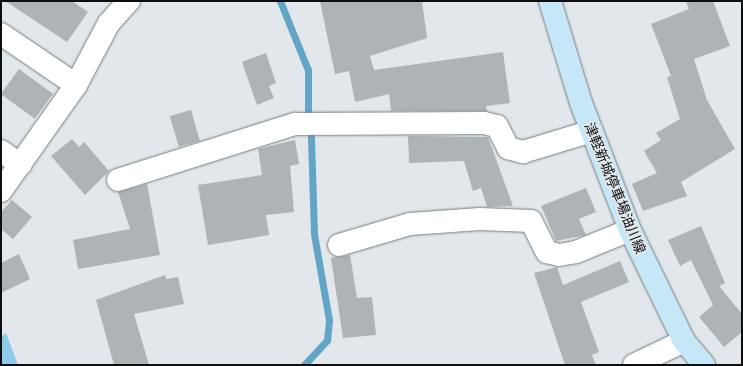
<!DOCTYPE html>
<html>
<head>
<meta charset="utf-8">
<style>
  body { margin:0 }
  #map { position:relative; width:743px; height:366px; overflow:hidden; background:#e1e7ea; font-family:Quicksand,"Noto Sans JP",sans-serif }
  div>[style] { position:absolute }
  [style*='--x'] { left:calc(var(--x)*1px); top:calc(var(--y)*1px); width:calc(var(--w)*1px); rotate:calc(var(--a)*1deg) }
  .green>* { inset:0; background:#8fcbe9 }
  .stream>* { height:7px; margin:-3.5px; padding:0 3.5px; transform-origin:3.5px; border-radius:3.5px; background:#63a5c4 }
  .building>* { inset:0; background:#aeb3b6; transform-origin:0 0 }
  .roads { filter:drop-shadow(0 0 1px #777c7f) drop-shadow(0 0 1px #777c7f) }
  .minor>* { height:22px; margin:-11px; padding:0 11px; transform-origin:11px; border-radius:11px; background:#fff }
  .major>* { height:22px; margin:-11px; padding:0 11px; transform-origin:11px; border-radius:11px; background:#c6e7f7 }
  span { translate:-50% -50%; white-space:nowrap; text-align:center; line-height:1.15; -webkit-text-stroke:3.5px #e1e7ea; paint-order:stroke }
  .street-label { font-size:14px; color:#0c0e0f }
  .frame { position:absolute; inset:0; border:2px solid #0c0e0f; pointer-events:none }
</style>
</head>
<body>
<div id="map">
  <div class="green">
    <i style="clip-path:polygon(6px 333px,18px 365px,1px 365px,1px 337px)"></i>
  </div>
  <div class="stream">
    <i style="--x:280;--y:1;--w:74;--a:67.9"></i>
    <i style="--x:308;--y:70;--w:41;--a:90"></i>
    <i style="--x:304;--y:365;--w:34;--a:-47"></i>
    <i style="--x:327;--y:340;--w:20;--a:-84"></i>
    <i style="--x:329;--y:320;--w:87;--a:-99.9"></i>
    <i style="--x:314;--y:234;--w:97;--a:-91.8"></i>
  </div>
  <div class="building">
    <i style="clip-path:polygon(5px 1px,72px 1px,88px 12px,67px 42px)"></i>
    <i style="clip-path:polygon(320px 1px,422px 1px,427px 38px,370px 56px,374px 70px,503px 52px,510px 103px,486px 106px,487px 111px,391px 111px,389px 94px,355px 102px,349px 71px,335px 74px)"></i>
    <i style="clip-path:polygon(686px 1px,713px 1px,730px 46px,694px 59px,707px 100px,735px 149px,681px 182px,687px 196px,643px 211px,632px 184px,657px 173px,644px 151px,661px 140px,656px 133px,680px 119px,667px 77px,671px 76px,651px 24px,689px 9px)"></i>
    <i style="clip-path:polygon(266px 53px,276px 83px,269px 86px,274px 98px,257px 105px,242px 62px)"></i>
    <i style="left:19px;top:69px;width:42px;height:31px;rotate:36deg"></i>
    <i style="left:191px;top:110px;width:32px;height:22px;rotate:74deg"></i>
    <i style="clip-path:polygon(408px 136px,488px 137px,513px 206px,487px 207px,481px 188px,473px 191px,464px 161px,409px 163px)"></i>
    <i style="clip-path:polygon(72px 139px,79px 147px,84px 142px,109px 171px,85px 195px,51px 156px)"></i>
    <i style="clip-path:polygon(295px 140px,299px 164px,290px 166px,294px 212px,266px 215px,269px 235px,208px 245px,198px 185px,262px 175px,258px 149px)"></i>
    <i style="clip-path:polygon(147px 184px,160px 255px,78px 269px,73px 240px,130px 229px,118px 192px)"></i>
    <i style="clip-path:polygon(586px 188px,596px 212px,579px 219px,586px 235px,556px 241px,541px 206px)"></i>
    <i style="clip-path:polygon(12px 200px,32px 217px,13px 239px,1px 229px,1px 212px)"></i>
    <i style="clip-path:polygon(701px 226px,725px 283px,719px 286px,742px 314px,742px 332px,724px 347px,699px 317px,713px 305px,691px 260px,680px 266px,668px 240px)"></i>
    <i style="clip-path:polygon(19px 254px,30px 279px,1px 293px,1px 263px)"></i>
    <i style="clip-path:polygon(350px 255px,357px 298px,372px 297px,376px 335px,343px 338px,331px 258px)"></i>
    <i style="clip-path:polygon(620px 261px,629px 282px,581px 302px,599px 352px,592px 355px,596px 365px,565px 365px,534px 273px,557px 267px,563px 285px)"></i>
    <i style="clip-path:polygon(165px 275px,166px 279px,178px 277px,184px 304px,134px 314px,149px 365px,114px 365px,96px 300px)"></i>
  </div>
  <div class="roads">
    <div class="minor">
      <i style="--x:1;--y:34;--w:91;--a:34.2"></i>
      <i style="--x:1;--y:151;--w:24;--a:35"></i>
      <i style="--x:118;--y:180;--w:186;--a:-17.6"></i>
      <i style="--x:295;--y:124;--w:189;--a:-0.3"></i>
      <i style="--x:484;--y:123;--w:13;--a:13"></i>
      <i style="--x:497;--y:126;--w:25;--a:63"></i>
      <i style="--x:508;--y:148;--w:16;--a:15"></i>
      <i style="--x:523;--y:152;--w:72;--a:-16.9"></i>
      <i style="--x:1;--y:191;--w:130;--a:-54.7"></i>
      <i style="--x:76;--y:85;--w:70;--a:-62"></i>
      <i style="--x:109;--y:23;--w:30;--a:-48"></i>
      <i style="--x:339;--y:245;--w:74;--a:-16.5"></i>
      <i style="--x:410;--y:224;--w:70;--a:-4.1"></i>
      <i style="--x:480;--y:219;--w:51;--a:2.2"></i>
      <i style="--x:531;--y:221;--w:35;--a:63"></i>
      <i style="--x:547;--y:252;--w:12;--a:14"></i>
      <i style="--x:559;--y:255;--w:17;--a:-10"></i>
      <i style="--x:576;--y:252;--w:58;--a:-22.2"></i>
      <i style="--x:634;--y:365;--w:55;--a:-25.6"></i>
    </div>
    <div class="major">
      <i style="--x:550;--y:1;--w:107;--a:73.1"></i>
      <i style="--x:581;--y:103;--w:136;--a:68.9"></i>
      <i style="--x:630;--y:230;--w:123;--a:64.1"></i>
      <i style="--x:684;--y:341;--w:31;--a:50"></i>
    </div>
  </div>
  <div class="street-label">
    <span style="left:615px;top:188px;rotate:68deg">津軽新城停車場油川線</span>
  </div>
  <div class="frame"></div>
</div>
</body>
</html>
